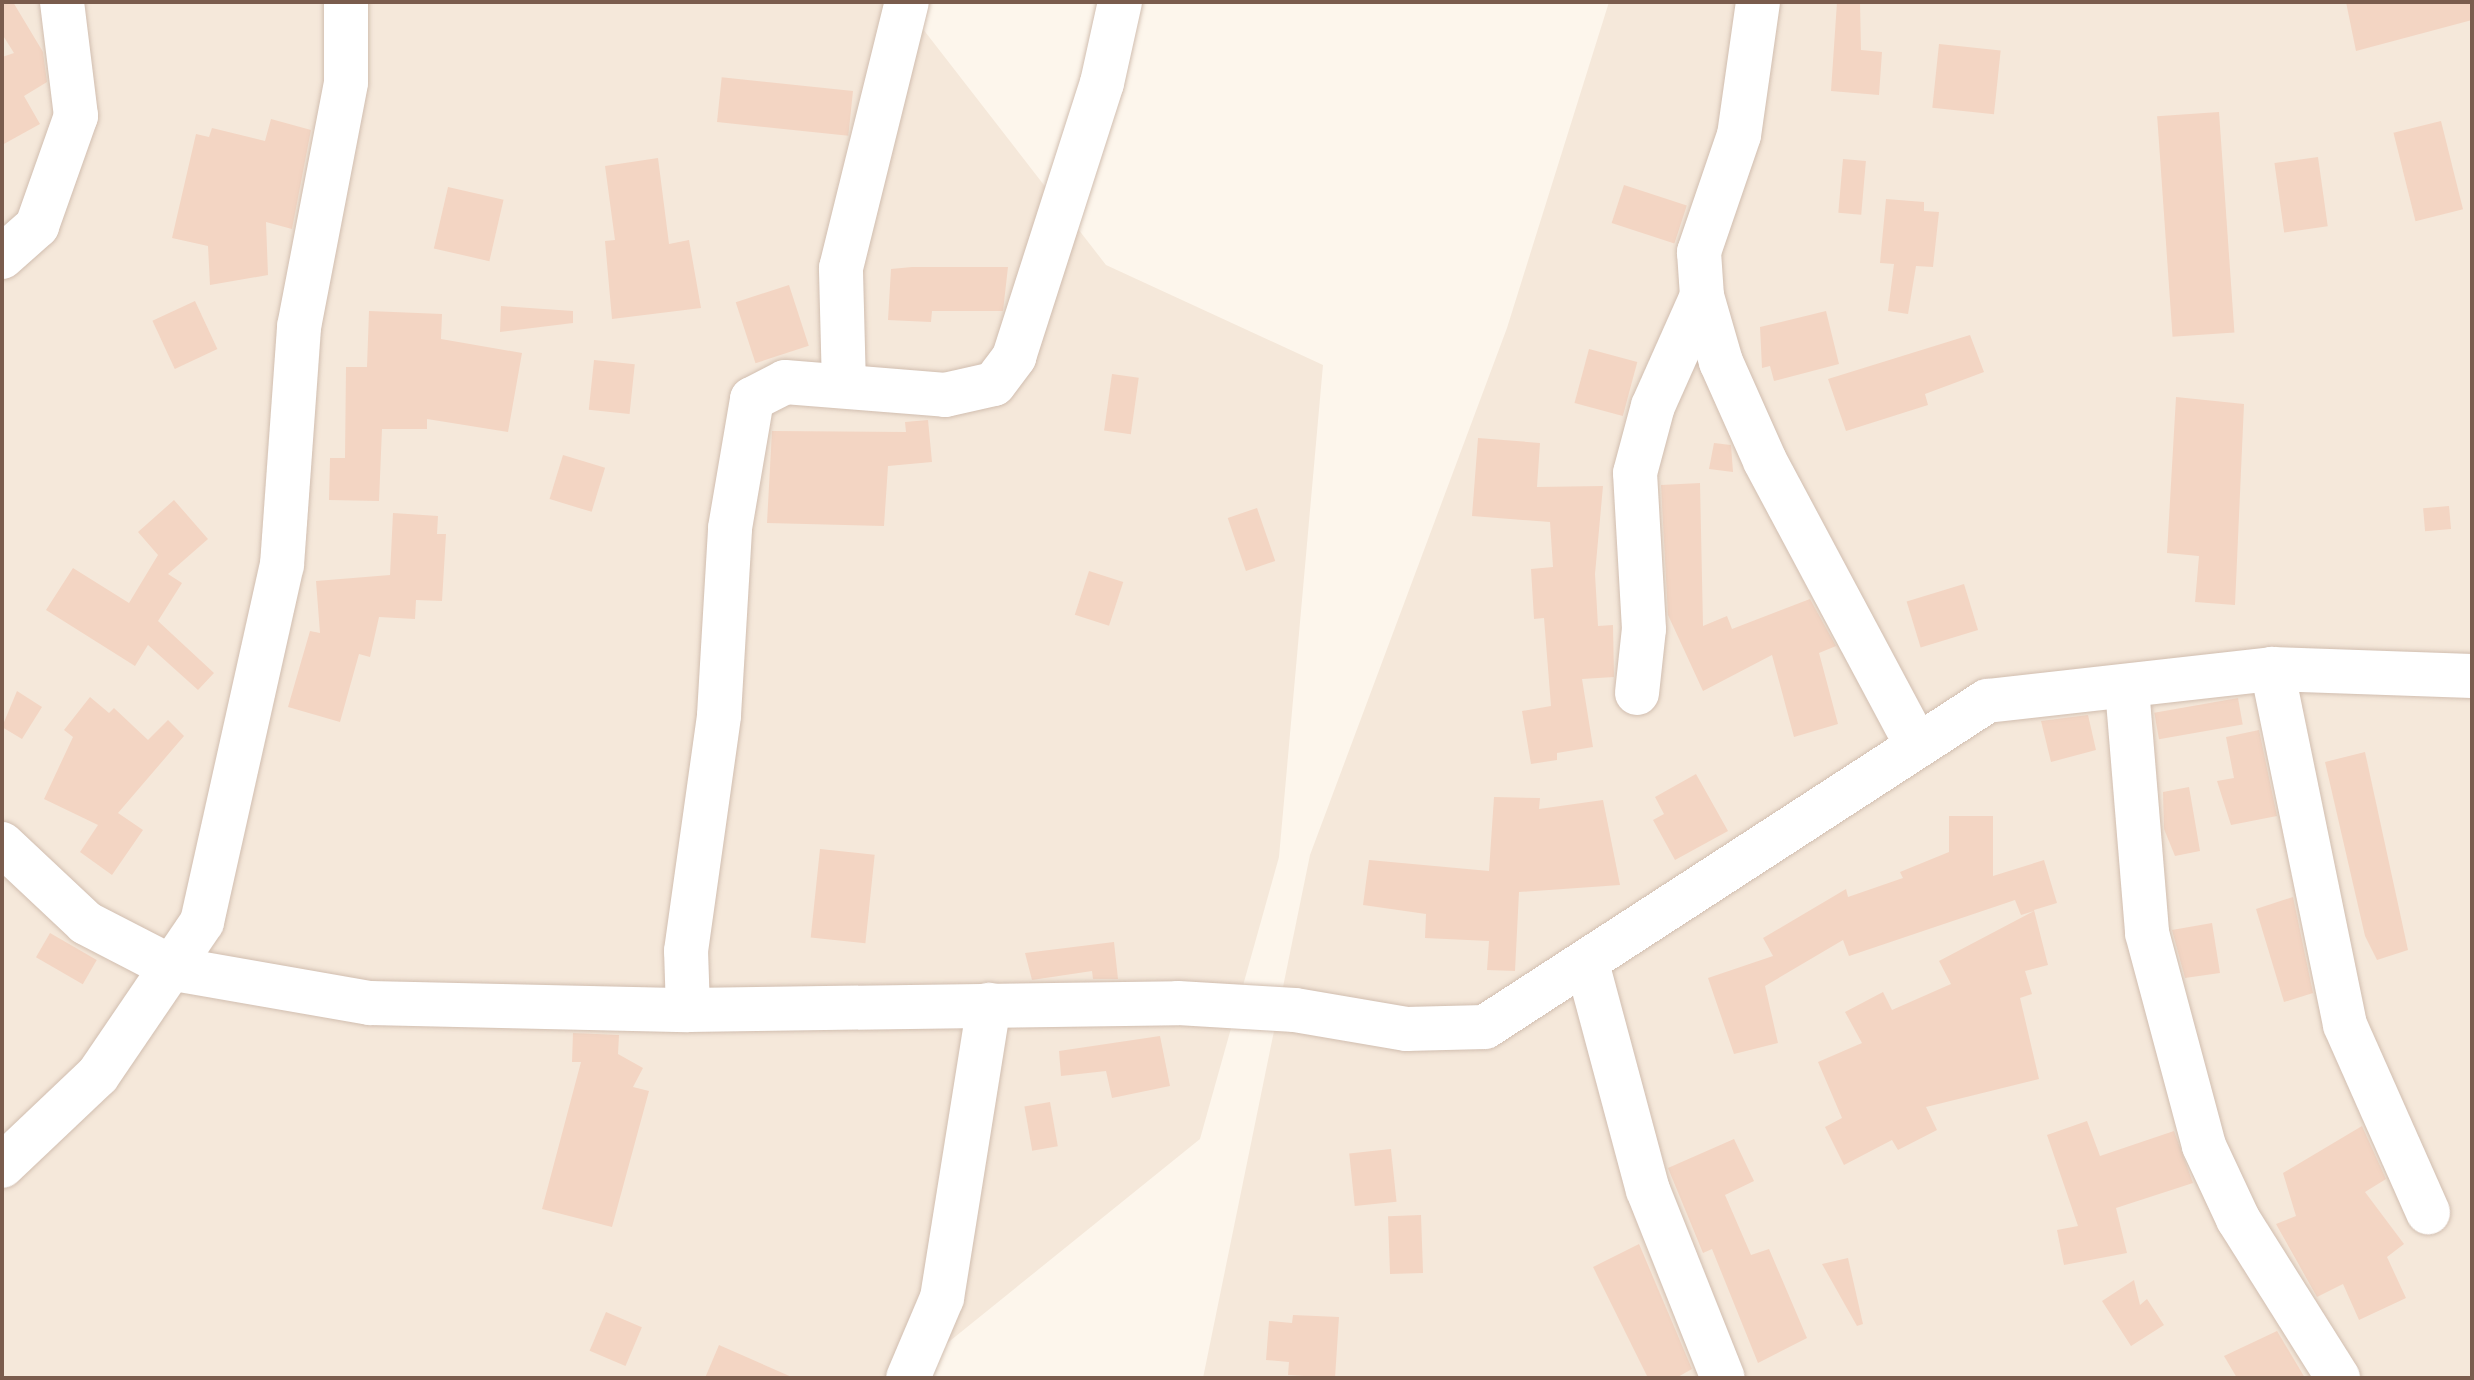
<!DOCTYPE html>
<html>
<head>
<meta charset="utf-8">
<style>
  body { margin:0 }
  #map { position:relative; width:2474px; height:1380px; overflow:hidden; background:#fdf6ec; font-family:"Archivo Narrow",sans-serif }
  div>[style] { position:absolute }
  [style*='--x'] { left:calc(var(--x)*1px); top:calc(var(--y)*1px); width:calc(var(--w)*1px); rotate:calc(var(--a)*1deg) }
  .residential>* { inset:0; background:#f5e8da }
  .building>* { inset:0; background:#f3d5c3; transform-origin:0 0 }
  .roads { filter:drop-shadow(0 0 2px #d1beb0) drop-shadow(0 0 2px #d1beb0) }
  .minor>* { height:44px; margin:-22px; padding:0 22px; transform-origin:22px; border-radius:22px; background:#fff }
  span { translate:-50% -50%; white-space:nowrap; text-align:center; line-height:1.15; -webkit-text-stroke:6px #fffaf3; paint-order:stroke }
  .frame { position:absolute; inset:0; border:4px solid #7a5c4d; pointer-events:none }
</style>
</head>
<body>
<div id="map">
  <div class="residential">
    <i style="clip-path:polygon(2px 2px,902px 2px,1106px 265px,1323px 365px,1279px 857px,1200px 1139px,904px 1378px,2px 1378px)"></i>
    <i style="clip-path:polygon(1609px 2px,2472px 2px,2472px 1378px,1203px 1378px,1310px 855px,1507px 328px)"></i>
  </div>
  <div class="building">
    <i style="clip-path:polygon(2px 2px,13px 2px,43px 52px,47px 82px,24px 96px,40px 124px,2px 145px,2px 57px,14px 53px,2px 34px)"></i>
    <i style="clip-path:polygon(1837px 2px,1860px 2px,1861px 50px,1882px 52px,1879px 95px,1831px 91px)"></i>
    <i style="clip-path:polygon(2346px 2px,2472px 2px,2472px 20px,2356px 51px)"></i>
    <i style="left:1939px;top:44px;width:62px;height:64px;rotate:6deg"></i>
    <i style="left:853px;top:91px;width:45px;height:132px;rotate:96deg"></i>
    <i style="left:2219px;top:112px;width:221px;height:62px;rotate:86deg"></i>
    <i style="clip-path:polygon(271px 119px,311px 130px,292px 229px,266px 222px,268px 275px,210px 285px,208px 246px,172px 238px,196px 134px,209px 137px,212px 128px,265px 141px)"></i>
    <i style="left:2441px;top:121px;width:91px;height:49px;rotate:76deg"></i>
    <i style="left:2318px;top:157px;width:70px;height:44px;rotate:82deg"></i>
    <i style="clip-path:polygon(658px 158px,669px 244px,689px 240px,701px 308px,612px 319px,605px 241px,615px 240px,605px 166px)"></i>
    <i style="left:1843px;top:159px;width:23px;height:54px;rotate:5deg"></i>
    <i style="left:1624px;top:185px;width:66px;height:40px;rotate:18deg"></i>
    <i style="left:448px;top:187px;width:57px;height:63px;rotate:13deg"></i>
    <i style="clip-path:polygon(1886px 199px,1924px 202px,1924px 211px,1939px 212px,1933px 267px,1916px 266px,1908px 314px,1888px 311px,1894px 264px,1880px 263px)"></i>
    <i style="clip-path:polygon(912px 267px,1008px 267px,1003px 311px,932px 311px,931px 322px,888px 320px,891px 269px)"></i>
    <i style="left:789px;top:285px;width:64px;height:56px;rotate:72deg"></i>
    <i style="left:195px;top:301px;width:53px;height:47px;rotate:65deg"></i>
    <i style="clip-path:polygon(501px 306px,573px 311px,573px 323px,500px 332px)"></i>
    <i style="clip-path:polygon(369px 311px,442px 314px,441px 339px,522px 353px,508px 432px,427px 419px,427px 429px,382px 429px,379px 501px,329px 500px,330px 458px,345px 458px,346px 367px,367px 367px)"></i>
    <i style="clip-path:polygon(1826px 311px,1839px 364px,1774px 381px,1770px 366px,1762px 368px,1760px 327px)"></i>
    <i style="clip-path:polygon(1970px 335px,1984px 372px,1925px 394px,1928px 405px,1846px 431px,1828px 379px)"></i>
    <i style="left:1589px;top:349px;width:50px;height:56px;rotate:15deg"></i>
    <i style="left:594px;top:360px;width:41px;height:50px;rotate:6deg"></i>
    <i style="left:1112px;top:374px;width:27px;height:57px;rotate:8deg"></i>
    <i style="clip-path:polygon(2176px 397px,2244px 404px,2235px 605px,2195px 602px,2199px 556px,2167px 553px)"></i>
    <i style="clip-path:polygon(928px 420px,932px 462px,888px 466px,884px 526px,767px 523px,772px 431px,906px 432px,905px 422px)"></i>
    <i style="clip-path:polygon(1478px 438px,1540px 443px,1537px 487px,1603px 486px,1595px 574px,1598px 626px,1613px 625px,1614px 677px,1582px 679px,1593px 747px,1557px 753px,1557px 760px,1531px 764px,1522px 711px,1551px 706px,1544px 618px,1534px 619px,1531px 569px,1553px 567px,1550px 522px,1472px 516px)"></i>
    <i style="clip-path:polygon(1714px 443px,1731px 445px,1733px 472px,1709px 469px)"></i>
    <i style="left:563px;top:455px;width:44px;height:46px;rotate:17deg"></i>
    <i style="clip-path:polygon(1700px 483px,1703px 626px,1727px 616px,1732px 629px,1810px 599px,1836px 646px,1819px 653px,1838px 724px,1794px 737px,1772px 655px,1703px 691px,1668px 615px,1661px 485px)"></i>
    <i style="clip-path:polygon(174px 500px,208px 539px,168px 574px,182px 583px,158px 621px,214px 673px,198px 690px,148px 645px,135px 666px,46px 610px,73px 568px,129px 603px,158px 555px,138px 532px)"></i>
    <i style="left:2449px;top:506px;width:23px;height:26px;rotate:85deg"></i>
    <i style="left:1257px;top:508px;width:56px;height:31px;rotate:71deg"></i>
    <i style="clip-path:polygon(393px 513px,438px 516px,437px 534px,446px 534px,442px 601px,416px 600px,415px 619px,379px 617px,370px 657px,359px 654px,340px 722px,288px 707px,310px 631px,320px 633px,316px 581px,390px 575px)"></i>
    <i style="left:1089px;top:571px;width:36px;height:46px;rotate:18deg"></i>
    <i style="left:1964px;top:584px;width:48px;height:60px;rotate:73deg"></i>
    <i style="clip-path:polygon(17px 691px,42px 707px,22px 739px,2px 727px)"></i>
    <i style="clip-path:polygon(90px 697px,109px 713px,114px 708px,148px 740px,168px 720px,184px 736px,118px 813px,143px 830px,112px 875px,80px 852px,98px 825px,44px 799px,73px 737px,64px 730px)"></i>
    <i style="left:2238px;top:698px;width:27px;height:85px;rotate:80deg"></i>
    <i style="clip-path:polygon(2088px 715px,2096px 750px,2051px 762px,2041px 721px)"></i>
    <i style="clip-path:polygon(2259px 730px,2277px 816px,2231px 825px,2217px 781px,2234px 778px,2226px 737px)"></i>
    <i style="clip-path:polygon(2365px 752px,2408px 950px,2377px 960px,2365px 936px,2325px 762px)"></i>
    <i style="clip-path:polygon(1696px 774px,1728px 831px,1675px 860px,1653px 820px,1664px 814px,1655px 797px)"></i>
    <i style="clip-path:polygon(2189px 787px,2200px 851px,2175px 856px,2164px 829px,2163px 792px)"></i>
    <i style="clip-path:polygon(1494px 797px,1540px 798px,1539px 809px,1603px 800px,1620px 885px,1519px 892px,1515px 971px,1487px 970px,1489px 941px,1425px 938px,1426px 914px,1363px 905px,1369px 860px,1489px 871px)"></i>
    <i style="clip-path:polygon(1949px 816px,1993px 816px,1993px 876px,2044px 860px,2057px 903px,2034px 910px,2048px 965px,2025px 971px,2032px 994px,2020px 998px,2039px 1079px,1926px 1107px,1937px 1130px,1898px 1150px,1892px 1140px,1844px 1165px,1825px 1127px,1842px 1118px,1818px 1062px,1862px 1043px,1845px 1012px,1883px 992px,1892px 1010px,1951px 984px,1939px 961px,2034px 911px,2021px 915px,2015px 900px,1849px 956px,1843px 940px,1765px 986px,1778px 1043px,1734px 1054px,1708px 978px,1773px 956px,1763px 938px,1846px 889px,1848px 897px,1903px 878px,1900px 872px,1949px 852px)"></i>
    <i style="left:820px;top:849px;width:55px;height:89px;rotate:6deg"></i>
    <i style="clip-path:polygon(2293px 897px,2313px 993px,2284px 1002px,2256px 909px)"></i>
    <i style="clip-path:polygon(2212px 923px,2220px 973px,2185px 978px,2172px 930px)"></i>
    <i style="left:50px;top:933px;width:54px;height:28px;rotate:30deg"></i>
    <i style="clip-path:polygon(1114px 942px,1118px 979px,1093px 979px,1092px 971px,1032px 980px,1025px 953px)"></i>
    <i style="clip-path:polygon(573px 1033px,619px 1035px,618px 1054px,643px 1068px,633px 1087px,649px 1091px,612px 1227px,542px 1209px,581px 1062px,572px 1062px)"></i>
    <i style="clip-path:polygon(1160px 1036px,1170px 1086px,1112px 1098px,1106px 1071px,1061px 1076px,1059px 1051px)"></i>
    <i style="left:1050px;top:1102px;width:45px;height:26px;rotate:80deg"></i>
    <i style="clip-path:polygon(2087px 1121px,2100px 1156px,2174px 1131px,2193px 1183px,2116px 1208px,2127px 1253px,2064px 1265px,2057px 1230px,2078px 1226px,2047px 1135px)"></i>
    <i style="clip-path:polygon(2362px 1126px,2386px 1179px,2365px 1192px,2404px 1244px,2387px 1257px,2406px 1298px,2359px 1320px,2343px 1284px,2317px 1297px,2276px 1224px,2296px 1216px,2283px 1173px)"></i>
    <i style="clip-path:polygon(1734px 1139px,1754px 1181px,1725px 1195px,1751px 1255px,1769px 1249px,1807px 1338px,1758px 1363px,1712px 1249px,1703px 1253px,1668px 1168px)"></i>
    <i style="left:1391px;top:1149px;width:53px;height:42px;rotate:84deg"></i>
    <i style="left:1421px;top:1215px;width:58px;height:33px;rotate:88deg"></i>
    <i style="clip-path:polygon(1639px 1244px,1692px 1369px,1676px 1378px,1648px 1378px,1593px 1267px)"></i>
    <i style="clip-path:polygon(1848px 1258px,1863px 1324px,1857px 1326px,1822px 1264px)"></i>
    <i style="clip-path:polygon(2134px 1280px,2140px 1305px,2147px 1299px,2164px 1325px,2131px 1346px,2102px 1301px)"></i>
    <i style="left:606px;top:1312px;width:39px;height:42px;rotate:23deg"></i>
    <i style="clip-path:polygon(1293px 1315px,1339px 1317px,1335px 1378px,1288px 1375px,1289px 1362px,1266px 1360px,1269px 1321px,1292px 1323px)"></i>
    <i style="clip-path:polygon(2277px 1331px,2305px 1378px,2237px 1378px,2224px 1356px)"></i>
    <i style="clip-path:polygon(719px 1345px,794px 1378px,705px 1378px)"></i>
  </div>
  <div class="roads">
    <div class="minor">
      <i style="--x:1758;--y:2;--w:134;--a:98.1"></i>
      <i style="--x:1739;--y:135;--w:124;--a:108.9"></i>
      <i style="--x:1699;--y:252;--w:44;--a:86.1"></i>
      <i style="--x:1702;--y:296;--w:69;--a:73.9"></i>
      <i style="--x:1721;--y:362;--w:108;--a:66"></i>
      <i style="--x:1765;--y:461;--w:319;--a:61.9"></i>
      <i style="--x:2;--y:257;--w:47;--a:-41.5"></i>
      <i style="--x:37;--y:226;--w:117;--a:-70.5"></i>
      <i style="--x:76;--y:116;--w:115;--a:-97"></i>
      <i style="--x:844;--y:386;--w:118;--a:-91.5"></i>
      <i style="--x:841;--y:268;--w:274;--a:-76.1"></i>
      <i style="--x:2272;--y:669;--w:363;--a:78.4"></i>
      <i style="--x:2345;--y:1025;--w:205;--a:66.1"></i>
      <i style="--x:2127;--y:688;--w:246;--a:85.3"></i>
      <i style="--x:2147;--y:933;--w:220;--a:75"></i>
      <i style="--x:2204;--y:1146;--w:81;--a:65"></i>
      <i style="--x:2238;--y:1219;--w:188;--a:57.8"></i>
      <i style="--x:1637;--y:693;--w:64;--a:-83.8"></i>
      <i style="--x:1644;--y:629;--w:156;--a:-93.3"></i>
      <i style="--x:1635;--y:473;--w:69;--a:-75"></i>
      <i style="--x:1653;--y:406;--w:120;--a:-66"></i>
      <i style="--x:2;--y:844;--w:115;--a:43.2"></i>
      <i style="--x:86;--y:923;--w:100;--a:27.3"></i>
      <i style="--x:175;--y:969;--w:198;--a:9.9"></i>
      <i style="--x:370;--y:1003;--w:318;--a:1.3"></i>
      <i style="--x:688;--y:1010;--w:490;--a:-0.8"></i>
      <i style="--x:1178;--y:1003;--w:117;--a:3.4"></i>
      <i style="--x:1295;--y:1010;--w:113;--a:9.7"></i>
      <i style="--x:1406;--y:1029;--w:79;--a:-1.5"></i>
      <i style="--x:1485;--y:1027;--w:599;--a:-33"></i>
      <i style="--x:1987;--y:701;--w:287;--a:-6.4"></i>
      <i style="--x:2272;--y:669;--w:200;--a:2"></i>
      <i style="--x:1587;--y:963;--w:235;--a:75"></i>
      <i style="--x:1648;--y:1190;--w:202;--a:68.3"></i>
      <i style="--x:688;--y:1010;--w:59;--a:-91.9"></i>
      <i style="--x:686;--y:951;--w:238;--a:-82"></i>
      <i style="--x:719;--y:715;--w:187;--a:-86.6"></i>
      <i style="--x:730;--y:528;--w:131;--a:-80.3"></i>
      <i style="--x:752;--y:399;--w:37;--a:-27"></i>
      <i style="--x:785;--y:382;--w:161;--a:4.6"></i>
      <i style="--x:945;--y:395;--w:50;--a:-12.7"></i>
      <i style="--x:994;--y:384;--w:34;--a:-53"></i>
      <i style="--x:1014;--y:357;--w:288;--a:-72.2"></i>
      <i style="--x:1102;--y:83;--w:83;--a:-77.5"></i>
      <i style="--x:2;--y:1166;--w:132;--a:-43.5"></i>
      <i style="--x:98;--y:1075;--w:185;--a:-55.8"></i>
      <i style="--x:202;--y:922;--w:366;--a:-77.4"></i>
      <i style="--x:282;--y:565;--w:239;--a:-85.9"></i>
      <i style="--x:299;--y:327;--w:249;--a:-79.1"></i>
      <i style="--x:346;--y:82;--w:80;--a:-90"></i>
      <i style="--x:908;--y:1378;--w:87;--a:-67"></i>
      <i style="--x:942;--y:1298;--w:297;--a:-80.9"></i>
    </div>
  </div>
  <div class="frame"></div>
</div>
</body>
</html>
